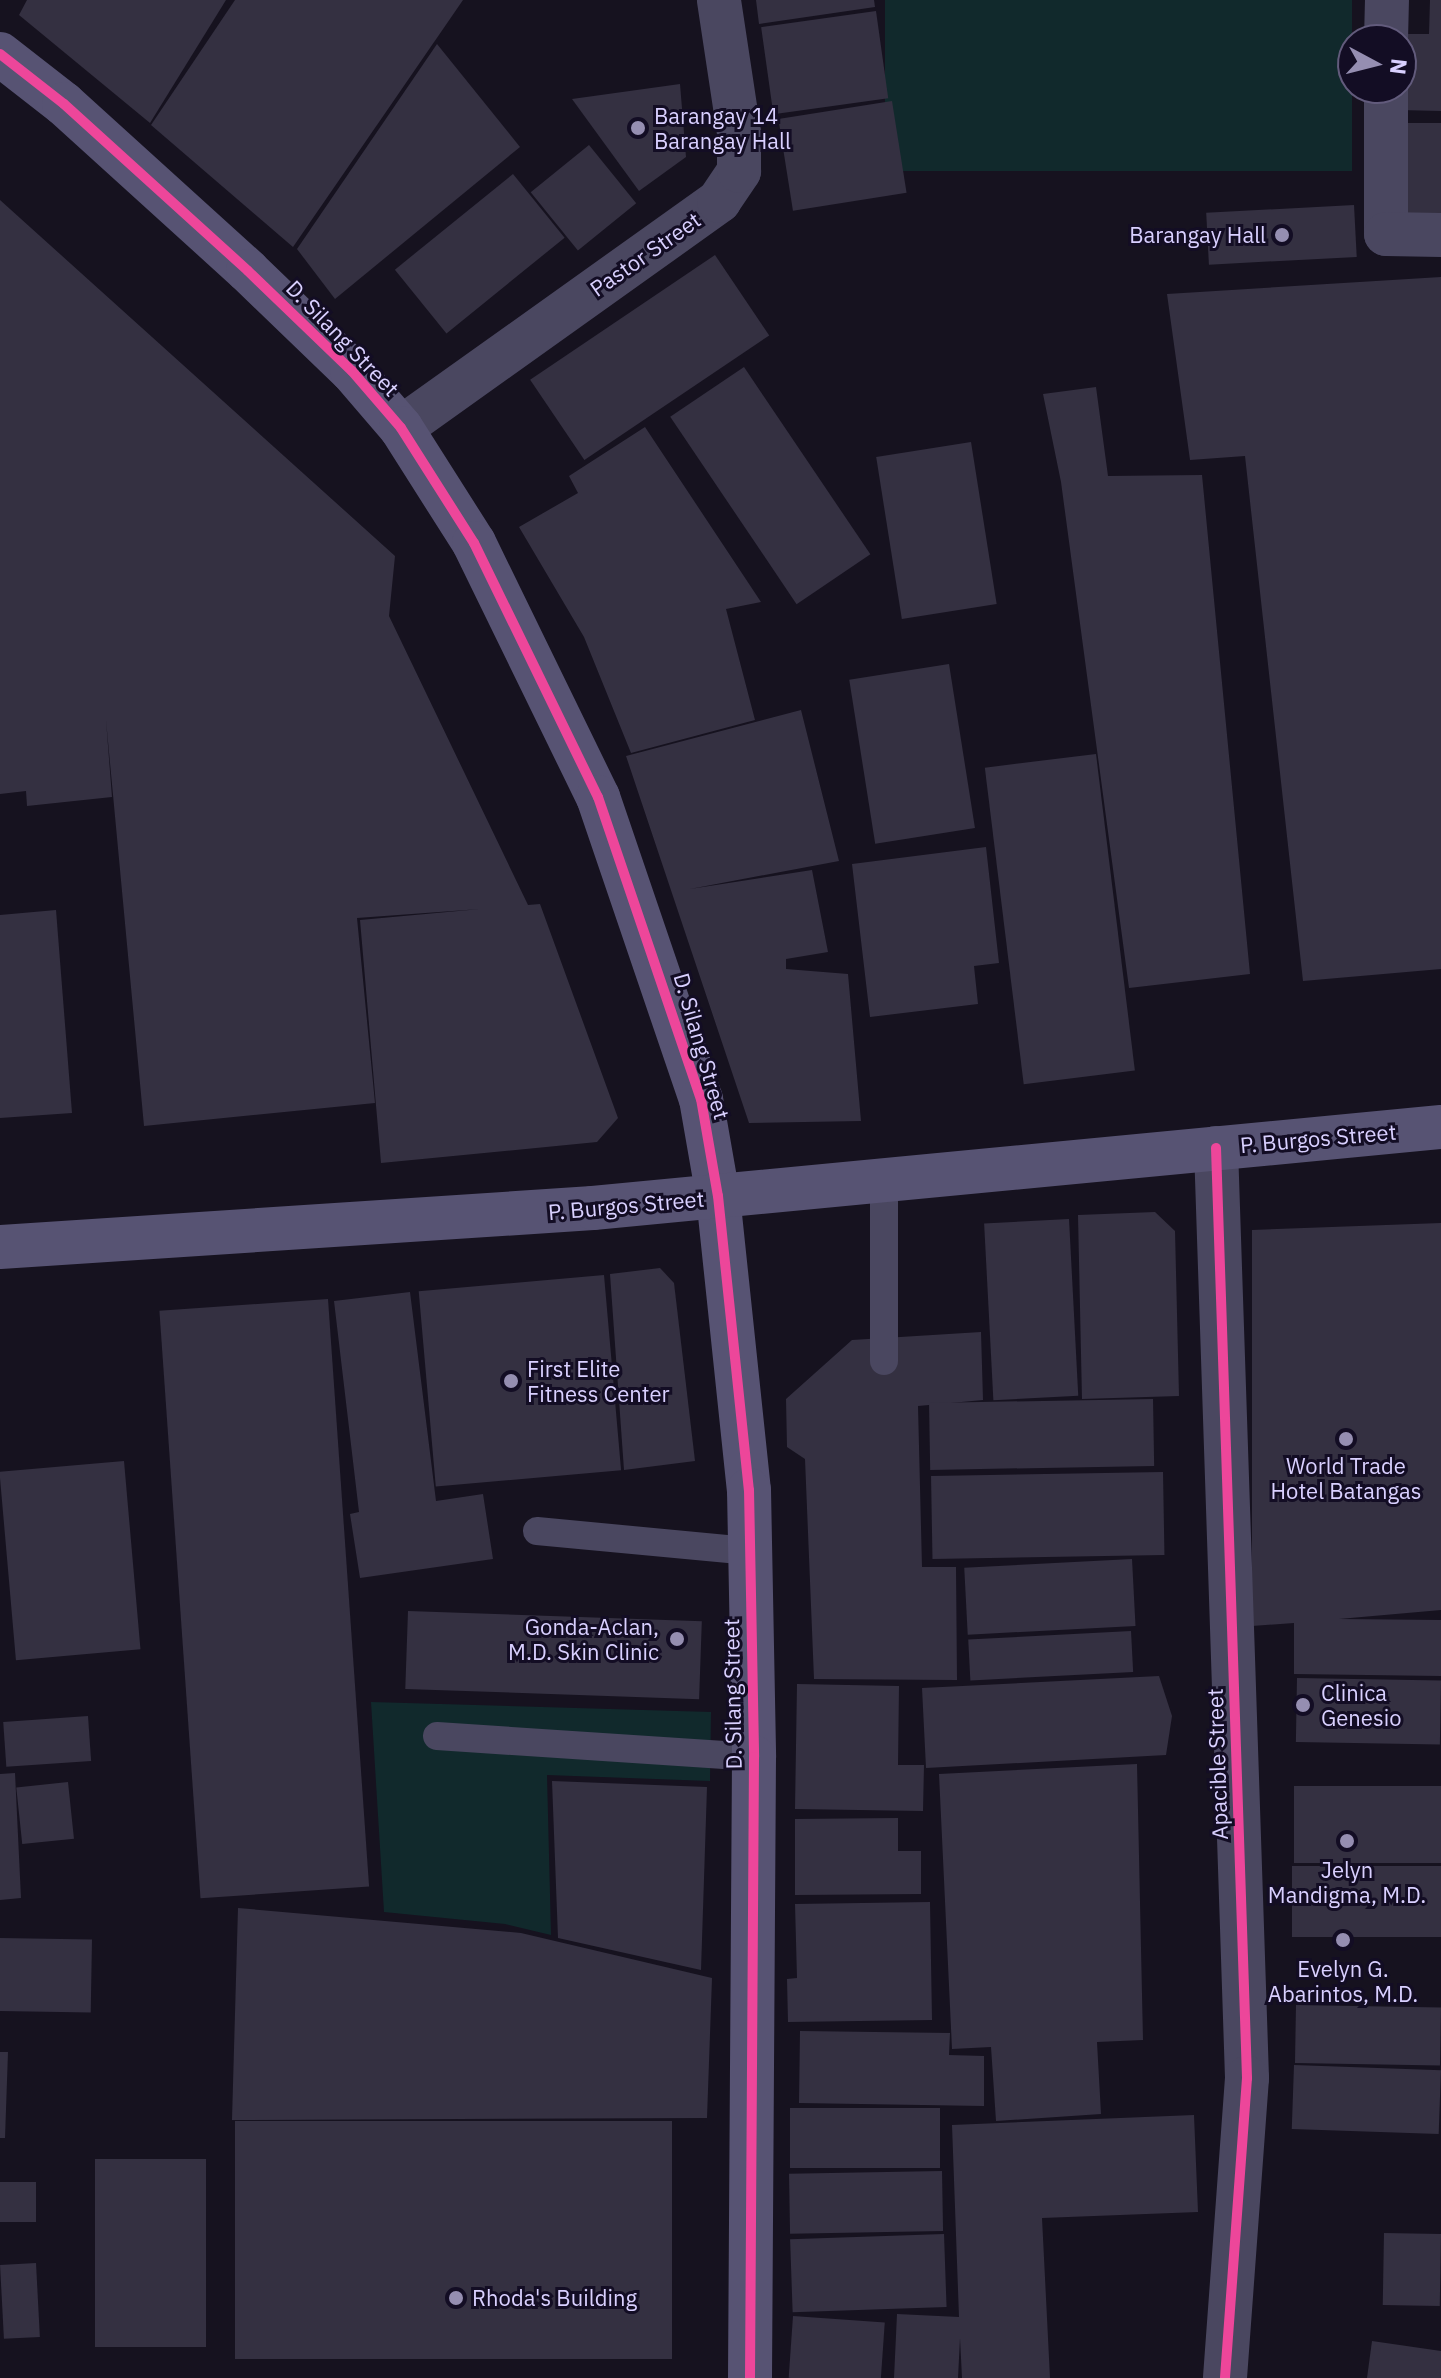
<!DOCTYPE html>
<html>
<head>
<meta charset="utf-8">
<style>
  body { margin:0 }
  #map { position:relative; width:1441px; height:2378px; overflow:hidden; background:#16121f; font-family:"IBM Plex Sans",sans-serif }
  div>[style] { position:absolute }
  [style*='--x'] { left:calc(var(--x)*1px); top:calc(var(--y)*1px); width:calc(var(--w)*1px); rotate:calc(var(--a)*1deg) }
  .green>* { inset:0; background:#11292c; transform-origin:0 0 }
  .building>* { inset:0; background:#343041; transform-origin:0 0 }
  .lane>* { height:28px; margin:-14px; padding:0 14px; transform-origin:14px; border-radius:14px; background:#4a4760 }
  .street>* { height:44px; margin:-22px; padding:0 22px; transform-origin:22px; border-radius:22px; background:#4a4760 }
  .secondary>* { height:44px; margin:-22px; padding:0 22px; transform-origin:22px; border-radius:22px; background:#575373 }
  .cycleway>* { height:10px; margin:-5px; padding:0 5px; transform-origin:5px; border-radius:5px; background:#ed469a }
  .dots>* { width:22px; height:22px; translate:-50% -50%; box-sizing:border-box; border:4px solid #130d24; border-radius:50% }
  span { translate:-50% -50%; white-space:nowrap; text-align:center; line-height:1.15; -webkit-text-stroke:6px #130d24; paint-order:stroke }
  .poi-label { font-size:22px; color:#d9d0ff }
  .left { translate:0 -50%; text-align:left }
  .right { translate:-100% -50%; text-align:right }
  .street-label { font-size:22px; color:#d9d0ff }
  .north { position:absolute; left:1337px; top:24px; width:80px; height:80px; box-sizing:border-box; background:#130d24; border:2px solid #625b7c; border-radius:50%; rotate:97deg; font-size:22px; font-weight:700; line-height:32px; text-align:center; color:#d9d0ff }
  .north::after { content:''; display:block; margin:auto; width:28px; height:36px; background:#958eb1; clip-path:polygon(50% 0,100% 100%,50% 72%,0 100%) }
</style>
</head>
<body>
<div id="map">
  <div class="green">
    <i style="left:885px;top:0;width:467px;height:171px"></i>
    <i style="clip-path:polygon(371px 1702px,711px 1712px,710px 1781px,547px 1775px,551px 1935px,505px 1924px,384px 1912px)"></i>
  </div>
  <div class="building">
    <i style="clip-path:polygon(27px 0,226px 0,150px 123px,19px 15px)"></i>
    <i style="clip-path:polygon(235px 0,463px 0,293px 247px,151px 125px)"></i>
    <i style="clip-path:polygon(756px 0,874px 0,875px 7px,759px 24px)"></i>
    <i style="clip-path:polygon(1430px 0,1441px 0,1441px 111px,1399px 110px,1400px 34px,1429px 34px)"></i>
    <i style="left:876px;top:11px;width:88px;height:116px;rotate:82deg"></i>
    <i style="clip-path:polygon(437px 44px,520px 147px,335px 299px,297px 249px)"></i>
    <i style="clip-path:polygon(680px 84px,686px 157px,639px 191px,572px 99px)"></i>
    <i style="left:892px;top:101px;width:93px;height:115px;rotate:81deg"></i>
    <i style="left:1404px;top:123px;width:37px;height:92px"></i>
    <i style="left:589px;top:145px;width:75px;height:75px;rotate:51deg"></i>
    <i style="left:513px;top:174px;width:82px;height:152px;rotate:51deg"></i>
    <i style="clip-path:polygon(0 200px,395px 556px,389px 616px,528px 905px,540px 904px,618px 1118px,597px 1142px,381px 1163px,360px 920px,480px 909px,357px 918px,375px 1103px,144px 1126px,106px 720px,112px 797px,27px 806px,26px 791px,0 794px)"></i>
    <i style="left:1354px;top:205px;width:52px;height:148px;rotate:87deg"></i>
    <i style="left:715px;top:255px;width:97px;height:223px;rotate:56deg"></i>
    <i style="clip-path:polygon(1441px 277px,1441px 969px,1303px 981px,1245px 456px,1190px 460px,1167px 294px)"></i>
    <i style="left:744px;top:367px;width:226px;height:89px;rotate:56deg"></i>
    <i style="clip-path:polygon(1096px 387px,1108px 476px,1202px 475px,1250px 974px,1129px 988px,1061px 482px,1043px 394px)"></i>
    <i style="clip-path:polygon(645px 427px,761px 602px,726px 609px,755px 720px,631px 753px,584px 637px,519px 527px,578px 493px,569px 476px)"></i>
    <i style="left:971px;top:442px;width:164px;height:96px;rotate:81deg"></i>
    <i style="left:949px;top:664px;width:166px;height:101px;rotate:81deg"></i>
    <i style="clip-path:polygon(801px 710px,839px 861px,690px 889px,812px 870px,828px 952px,786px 959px,786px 969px,848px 974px,861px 1121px,749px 1123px,626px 756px)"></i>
    <i style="left:1096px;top:754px;width:319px;height:112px;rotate:83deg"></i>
    <i style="clip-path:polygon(986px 847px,999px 963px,974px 966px,978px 1004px,870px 1017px,852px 864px)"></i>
    <i style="clip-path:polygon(56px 910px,72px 1113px,0 1118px,0 915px)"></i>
    <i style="clip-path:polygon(1155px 1212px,1175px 1231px,1179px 1396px,1082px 1399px,1078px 1215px)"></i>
    <i style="left:1069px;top:1219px;width:177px;height:85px;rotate:87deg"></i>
    <i style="clip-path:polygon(1441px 1223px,1441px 1610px,1339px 1619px,1441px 1620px,1441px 1676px,1294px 1674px,1294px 1623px,1252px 1626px,1252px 1230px)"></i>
    <i style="clip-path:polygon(660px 1268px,674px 1283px,695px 1461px,624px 1470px,610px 1274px)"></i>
    <i style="left:604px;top:1275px;width:196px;height:186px;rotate:85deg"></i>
    <i style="clip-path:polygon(410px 1292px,436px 1501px,483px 1494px,493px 1559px,360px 1578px,350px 1514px,359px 1512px,334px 1301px)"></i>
    <i style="left:328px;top:1299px;width:589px;height:169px;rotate:86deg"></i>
    <i style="clip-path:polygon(981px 1332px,983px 1400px,918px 1406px,922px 1567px,956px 1567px,957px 1680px,814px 1679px,805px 1459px,787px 1447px,786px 1399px,852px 1340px)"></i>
    <i style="left:1153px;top:1399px;width:67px;height:224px;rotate:89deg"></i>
    <i style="left:124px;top:1461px;width:189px;height:125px;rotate:85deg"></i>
    <i style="left:1163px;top:1472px;width:83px;height:232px;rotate:89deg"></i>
    <i style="left:1132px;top:1559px;width:67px;height:168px;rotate:87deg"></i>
    <i style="left:408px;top:1611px;width:294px;height:78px;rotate:2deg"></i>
    <i style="left:1131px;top:1631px;width:41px;height:163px;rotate:87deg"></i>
    <i style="clip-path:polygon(1159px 1676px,1172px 1716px,1166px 1755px,926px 1768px,922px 1688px)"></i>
    <i style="left:1297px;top:1678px;width:144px;height:64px;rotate:1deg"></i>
    <i style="clip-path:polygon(797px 1684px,899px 1686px,898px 1765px,924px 1765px,923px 1811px,795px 1809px)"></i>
    <i style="left:88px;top:1716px;width:45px;height:85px;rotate:86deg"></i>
    <i style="clip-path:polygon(1137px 1764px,1143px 2040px,1097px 2042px,1101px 2114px,996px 2121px,991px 2047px,952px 2049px,939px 1774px)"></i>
    <i style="clip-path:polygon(15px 1773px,21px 1898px,0 1900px,0 1774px)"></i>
    <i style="clip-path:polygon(552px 1781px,707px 1787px,701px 1970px,558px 1938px)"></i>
    <i style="left:68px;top:1782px;width:57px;height:52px;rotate:84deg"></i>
    <i style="left:1294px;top:1786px;width:147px;height:77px"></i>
    <i style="clip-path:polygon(898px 1818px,898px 1851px,921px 1851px,921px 1894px,795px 1895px,795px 1819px)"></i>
    <i style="left:1292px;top:1866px;width:149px;height:71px"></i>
    <i style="clip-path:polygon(930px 1902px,932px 2020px,788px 2022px,787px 1979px,797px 1978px,795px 1904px)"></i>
    <i style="clip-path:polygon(238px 1908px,521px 1933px,712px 1978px,707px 2118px,232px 2120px)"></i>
    <i style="left:0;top:1938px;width:92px;height:73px;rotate:1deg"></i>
    <i style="left:1296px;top:2005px;width:145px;height:58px;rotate:1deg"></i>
    <i style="clip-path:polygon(800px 2031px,950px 2033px,949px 2055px,984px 2056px,984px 2106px,799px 2103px)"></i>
    <i style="clip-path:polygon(0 2052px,8px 2052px,5px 2138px,0 2138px)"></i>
    <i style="left:1294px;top:2065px;width:147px;height:64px;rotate:2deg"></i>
    <i style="left:940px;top:2108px;width:60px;height:150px;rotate:90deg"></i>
    <i style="clip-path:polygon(1194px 2115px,1198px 2212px,1042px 2218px,1050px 2378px,962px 2378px,960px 2338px,958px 2378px,894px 2378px,897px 2314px,959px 2317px,952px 2125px)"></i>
    <i style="left:235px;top:2121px;width:437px;height:238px"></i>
    <i style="left:95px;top:2159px;width:111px;height:188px"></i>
    <i style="left:942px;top:2171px;width:60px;height:153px;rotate:89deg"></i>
    <i style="left:0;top:2182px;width:36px;height:40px"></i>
    <i style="left:1384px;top:2233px;width:57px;height:72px;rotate:1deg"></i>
    <i style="left:944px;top:2234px;width:73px;height:154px;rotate:88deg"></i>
    <i style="left:36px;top:2263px;width:74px;height:36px;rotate:87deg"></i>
    <i style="left:793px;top:2316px;width:92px;height:62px;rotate:4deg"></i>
    <i style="clip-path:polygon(1372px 2341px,1441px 2351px,1441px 2378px,1367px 2378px)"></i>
  </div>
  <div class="lane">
    <i style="--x:884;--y:1180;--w:181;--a:90"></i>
    <i style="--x:537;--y:1531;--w:214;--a:5.4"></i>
    <i style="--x:437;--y:1736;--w:318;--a:3.8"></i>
  </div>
  <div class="street">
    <i style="--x:1386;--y:40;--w:40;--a:-88.6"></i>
    <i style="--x:1386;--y:88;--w:146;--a:90"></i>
    <i style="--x:1386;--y:234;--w:55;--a:1"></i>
    <i style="--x:401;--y:428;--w:391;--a:-35.5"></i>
    <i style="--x:719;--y:201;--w:36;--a:-56"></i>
    <i style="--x:739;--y:171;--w:38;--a:-90"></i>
    <i style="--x:739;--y:133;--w:134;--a:-98.6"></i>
    <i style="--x:1216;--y:1148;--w:931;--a:88.09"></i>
    <i style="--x:1247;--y:2078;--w:301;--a:94.2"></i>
  </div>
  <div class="secondary">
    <i style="--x:0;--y:54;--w:81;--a:38"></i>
    <i style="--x:64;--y:104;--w:248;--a:42.2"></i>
    <i style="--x:248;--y:271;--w:144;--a:43.9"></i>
    <i style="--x:352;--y:371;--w:75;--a:49.3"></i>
    <i style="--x:401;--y:428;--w:136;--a:57.6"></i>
    <i style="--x:474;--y:543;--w:283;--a:64"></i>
    <i style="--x:598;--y:797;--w:319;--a:71.2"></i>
    <i style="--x:701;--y:1099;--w:98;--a:80.1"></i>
    <i style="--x:718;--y:1196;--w:296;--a:84"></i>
    <i style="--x:749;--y:1490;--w:267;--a:88.9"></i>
    <i style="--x:754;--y:1757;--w:621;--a:90.37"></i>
    <i style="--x:0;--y:1247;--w:594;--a:-3.76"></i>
    <i style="--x:593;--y:1208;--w:852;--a:-5.46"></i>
  </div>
  <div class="cycleway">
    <i style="--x:0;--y:54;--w:81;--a:38"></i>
    <i style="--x:64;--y:104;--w:248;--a:42.2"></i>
    <i style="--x:248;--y:271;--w:144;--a:43.9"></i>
    <i style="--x:352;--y:371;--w:75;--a:49.3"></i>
    <i style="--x:401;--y:428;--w:136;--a:57.6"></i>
    <i style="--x:474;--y:543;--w:283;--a:64"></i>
    <i style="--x:598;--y:797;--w:319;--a:71.2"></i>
    <i style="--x:701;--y:1099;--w:98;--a:80.1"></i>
    <i style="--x:718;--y:1196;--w:296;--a:84"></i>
    <i style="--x:749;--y:1490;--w:267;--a:88.9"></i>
    <i style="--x:754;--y:1757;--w:621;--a:90.37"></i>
    <i style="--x:1216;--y:1148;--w:931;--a:88.09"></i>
    <i style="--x:1247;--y:2078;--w:301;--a:94.2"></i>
  </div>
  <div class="dots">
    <i style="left:638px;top:128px;background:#958eb1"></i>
    <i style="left:1282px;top:235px;background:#958eb1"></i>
    <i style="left:511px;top:1381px;background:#958eb1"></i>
    <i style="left:1346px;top:1439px;background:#958eb1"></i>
    <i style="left:677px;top:1639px;background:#958eb1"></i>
    <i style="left:1303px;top:1705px;background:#958eb1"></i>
    <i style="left:1347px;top:1841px;background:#958eb1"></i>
    <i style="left:1343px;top:1940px;background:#958eb1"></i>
    <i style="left:456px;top:2298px;background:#958eb1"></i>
  </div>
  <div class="poi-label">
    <span class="left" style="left:654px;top:128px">Barangay 14<br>Barangay Hall</span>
    <span class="right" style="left:1266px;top:235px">Barangay Hall</span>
    <span class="left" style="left:527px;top:1381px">First Elite<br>Fitness Center</span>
    <span style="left:1346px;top:1478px">World Trade<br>Hotel Batangas</span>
    <span class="right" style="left:659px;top:1639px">Gonda-Aclan,<br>M.D. Skin Clinic</span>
    <span class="left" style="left:1321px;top:1705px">Clinica<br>Genesio</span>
    <span style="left:1347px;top:1882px">Jelyn<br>Mandigma, M.D.</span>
    <span style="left:1343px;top:1981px">Evelyn G.<br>Abarintos, M.D.</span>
    <span class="left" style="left:472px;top:2298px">Rhoda's Building</span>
  </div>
  <div class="street-label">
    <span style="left:645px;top:254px;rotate:-35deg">Pastor Street</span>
    <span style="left:343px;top:338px;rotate:46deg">D. Silang Street</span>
    <span style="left:702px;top:1046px;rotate:74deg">D. Silang Street</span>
    <span style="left:1318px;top:1138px;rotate:-5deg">P. Burgos Street</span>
    <span style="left:626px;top:1205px;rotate:-5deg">P. Burgos Street</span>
    <span style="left:732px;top:1694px;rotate:-91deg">D. Silang Street</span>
    <span style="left:1217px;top:1764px;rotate:-92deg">Apacible Street</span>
  </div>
  <div class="north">N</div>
</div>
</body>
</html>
